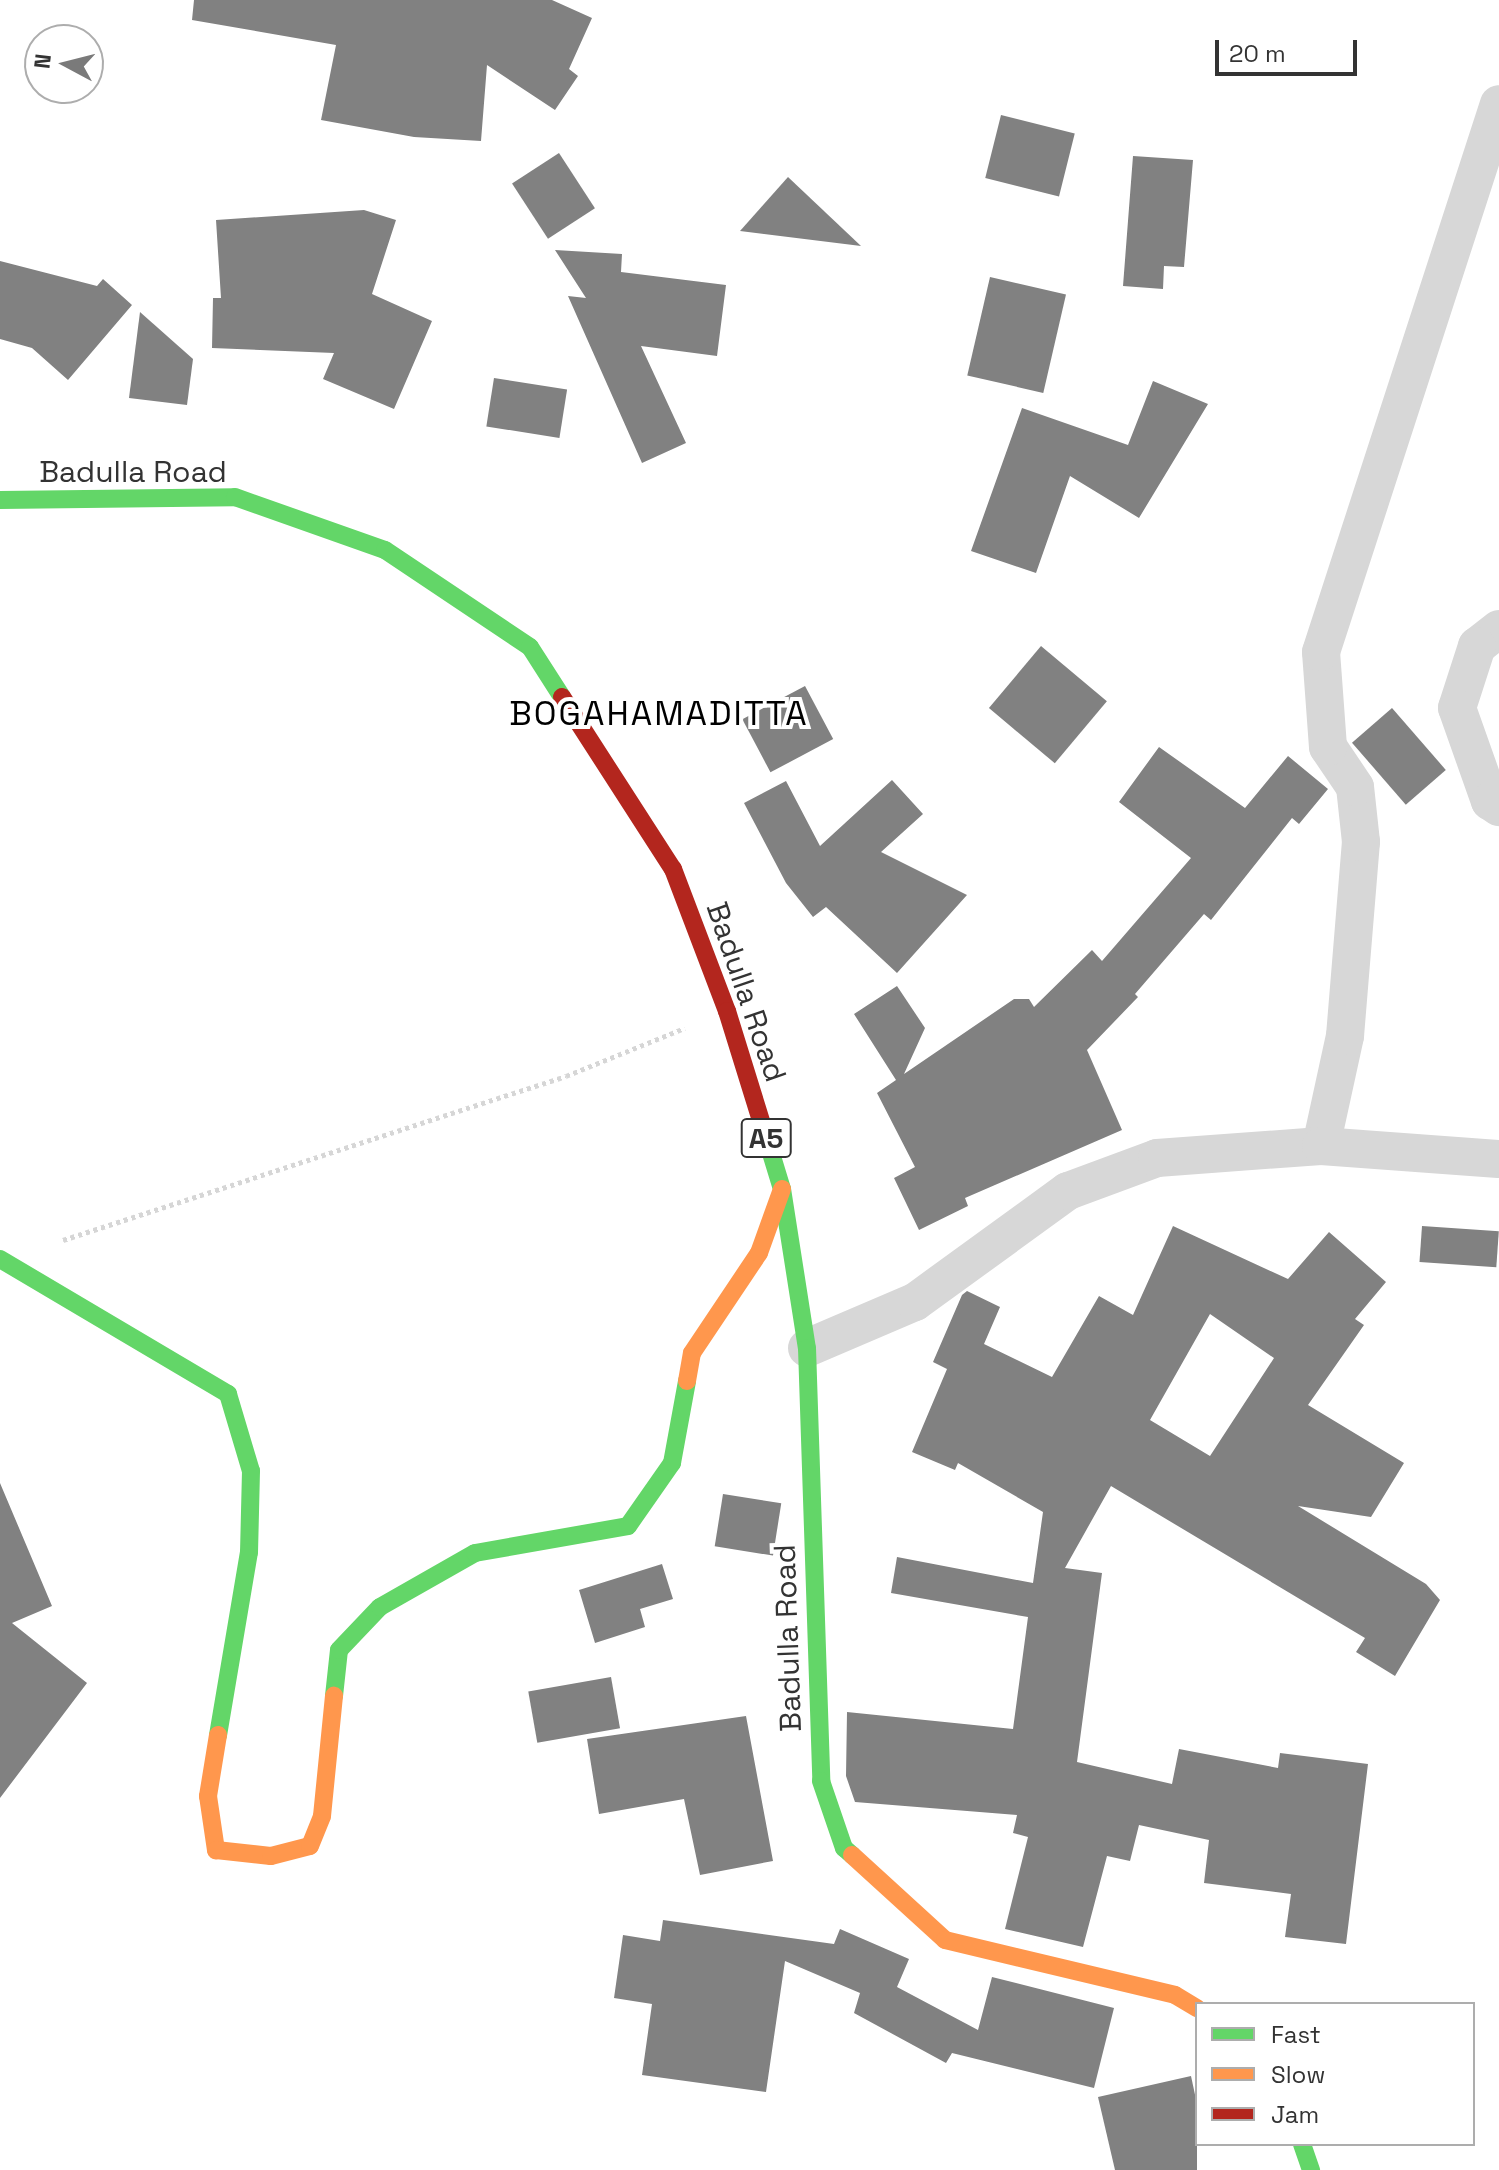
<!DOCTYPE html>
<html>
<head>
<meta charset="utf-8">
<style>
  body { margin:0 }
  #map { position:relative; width:1499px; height:2170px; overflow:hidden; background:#fff; font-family:"Space Grotesk",sans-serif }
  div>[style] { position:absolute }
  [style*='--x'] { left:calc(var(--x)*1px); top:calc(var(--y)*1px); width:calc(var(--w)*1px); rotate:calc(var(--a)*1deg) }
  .building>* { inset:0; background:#818181; transform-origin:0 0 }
  .path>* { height:5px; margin-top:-2.5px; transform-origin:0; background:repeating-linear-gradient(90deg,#d6d6d6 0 4px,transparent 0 8px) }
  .street>* { height:38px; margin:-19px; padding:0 19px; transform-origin:19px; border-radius:19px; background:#d7d7d7 }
  .fast>* { height:18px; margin:-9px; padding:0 9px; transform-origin:9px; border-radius:9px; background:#63d668 }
  .slow>* { height:18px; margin:-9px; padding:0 9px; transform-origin:9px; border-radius:9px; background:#ff974d }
  .jam>* { height:18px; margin:-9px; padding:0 9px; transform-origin:9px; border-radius:9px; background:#b3261e }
  span { translate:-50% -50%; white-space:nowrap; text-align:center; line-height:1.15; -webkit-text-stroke:8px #fff; paint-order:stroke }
  .shield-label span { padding:2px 6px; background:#fff; border:2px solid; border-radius:6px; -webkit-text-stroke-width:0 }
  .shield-label { font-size:28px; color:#333; font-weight:700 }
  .street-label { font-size:30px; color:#333 }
  .quarter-label { font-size:34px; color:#000; letter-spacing:2px }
  .legend { position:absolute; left:1195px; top:2002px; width:280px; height:144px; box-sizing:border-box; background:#fff; border:2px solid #adadad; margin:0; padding:10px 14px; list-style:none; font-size:24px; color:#333 }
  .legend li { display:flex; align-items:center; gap:16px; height:40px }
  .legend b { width:40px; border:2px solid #adadad }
  .north { position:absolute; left:24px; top:24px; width:80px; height:80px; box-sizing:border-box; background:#fff; border:2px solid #adadad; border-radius:50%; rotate:277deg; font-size:22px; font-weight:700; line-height:32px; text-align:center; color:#333 }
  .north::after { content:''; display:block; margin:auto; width:28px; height:36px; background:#7a7a7a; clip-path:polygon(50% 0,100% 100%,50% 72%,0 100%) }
  .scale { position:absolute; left:1215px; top:40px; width:142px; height:36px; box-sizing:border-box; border:4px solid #333; border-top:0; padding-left:10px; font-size:24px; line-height:28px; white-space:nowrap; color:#333; -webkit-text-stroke:6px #fff; paint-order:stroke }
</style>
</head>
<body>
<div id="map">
  <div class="building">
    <i style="clip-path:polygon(194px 0,552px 0,592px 18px,569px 69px,578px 76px,555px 110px,487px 65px,481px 141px,414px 137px,321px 120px,336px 45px,192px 20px)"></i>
    <i style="left:1001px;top:115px;width:76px;height:65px;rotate:14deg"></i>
    <i style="left:559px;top:153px;width:66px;height:56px;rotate:57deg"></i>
    <i style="clip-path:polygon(1133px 156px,1193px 160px,1184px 267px,1164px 266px,1163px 289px,1123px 286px)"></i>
    <i style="clip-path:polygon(788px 177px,861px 246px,740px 231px)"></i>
    <i style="clip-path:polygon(364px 210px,396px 220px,372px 294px,432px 321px,394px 409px,323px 379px,334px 353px,212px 348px,213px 298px,221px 298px,216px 220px)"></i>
    <i style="clip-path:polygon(555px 250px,622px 254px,621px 272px,726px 285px,717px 356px,641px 346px,686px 443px,642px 463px,568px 296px,586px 298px)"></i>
    <i style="clip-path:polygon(0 261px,97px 286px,103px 279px,132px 305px,68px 380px,32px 348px,0 339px)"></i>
    <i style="left:990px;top:277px;width:78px;height:101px;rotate:13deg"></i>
    <i style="clip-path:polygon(140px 312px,193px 359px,187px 405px,129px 398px)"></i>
    <i style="left:494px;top:378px;width:74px;height:49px;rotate:9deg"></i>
    <i style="clip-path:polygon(1153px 381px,1208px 404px,1139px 518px,1070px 476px,1036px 573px,971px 551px,1022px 408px,1128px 445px)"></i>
    <i style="left:1041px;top:646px;width:86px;height:81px;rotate:40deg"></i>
    <i style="left:805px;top:686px;width:60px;height:71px;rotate:62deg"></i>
    <i style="left:1392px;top:708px;width:82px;height:53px;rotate:49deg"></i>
    <i style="clip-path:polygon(1159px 747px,1245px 808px,1288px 756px,1328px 789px,1299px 824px,1292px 818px,1211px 920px,1204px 914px,1135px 994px,1138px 997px,1087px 1050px,1122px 1130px,965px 1198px,968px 1206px,919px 1230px,894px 1178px,915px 1167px,877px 1093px,896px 1080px,854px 1014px,897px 986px,925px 1028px,904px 1074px,1014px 999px,1029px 999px,1034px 1007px,1092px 950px,1102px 961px,1191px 858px,1119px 802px)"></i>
    <i style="clip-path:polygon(892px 780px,923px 814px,881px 852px,967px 895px,897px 973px,826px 907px,813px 917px,786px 883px,744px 803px,786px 781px,820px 846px)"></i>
    <i style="clip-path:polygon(evenodd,1173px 1226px,1288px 1279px,1329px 1232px,1386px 1282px,1355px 1319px,1364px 1325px,1308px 1405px,1404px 1463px,1371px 1517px,1298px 1506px,1426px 1584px,1440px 1600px,1395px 1676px,1356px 1652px,1365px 1638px,1111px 1486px,1065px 1568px,1102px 1573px,1077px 1762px,1172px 1784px,1179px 1749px,1278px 1768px,1280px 1753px,1368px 1764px,1346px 1944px,1285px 1937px,1291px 1894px,1204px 1883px,1209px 1840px,1139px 1825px,1130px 1861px,1107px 1856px,1083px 1947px,1005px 1929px,1028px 1837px,1013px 1833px,1017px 1815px,855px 1802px,846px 1776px,847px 1712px,1013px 1729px,1028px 1617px,891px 1593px,897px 1557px,1033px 1583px,1043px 1512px,958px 1463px,955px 1470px,912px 1452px,947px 1369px,933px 1362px,962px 1295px,967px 1291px,1000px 1307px,984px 1344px,1052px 1377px,1099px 1296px,1133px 1315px,1173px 1226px,1210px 1314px,1274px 1358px,1210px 1456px,1150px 1420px,1210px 1314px)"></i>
    <i style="left:1422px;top:1226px;width:77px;height:36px;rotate:4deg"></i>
    <i style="clip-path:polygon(0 1483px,52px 1606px,12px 1623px,87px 1683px,0 1798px)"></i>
    <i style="left:723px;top:1494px;width:59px;height:53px;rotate:9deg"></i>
    <i style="clip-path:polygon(662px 1564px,673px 1599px,640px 1609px,645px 1627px,595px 1643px,579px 1590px)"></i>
    <i style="left:611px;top:1677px;width:52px;height:84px;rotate:80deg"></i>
    <i style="clip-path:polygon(746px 1716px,773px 1861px,700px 1875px,684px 1799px,599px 1814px,587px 1739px)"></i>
    <i style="clip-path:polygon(663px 1920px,834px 1944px,840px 1929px,909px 1959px,897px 1987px,978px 2030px,992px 1977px,1114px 2008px,1094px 2088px,952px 2053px,946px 2063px,854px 2013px,860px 1993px,785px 1961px,766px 2092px,642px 2075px,652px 2004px,614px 1998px,623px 1935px,660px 1941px)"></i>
    <i style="clip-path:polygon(1191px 2076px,1197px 2104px,1197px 2170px,1115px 2170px,1098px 2097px)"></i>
  </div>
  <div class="path">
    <i style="--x:63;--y:1240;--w:529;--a:-18.06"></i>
    <i style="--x:566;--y:1076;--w:128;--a:-22"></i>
  </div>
  <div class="street">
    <i style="--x:1499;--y:629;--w:28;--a:142"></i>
    <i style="--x:1477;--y:646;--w:65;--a:107.9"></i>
    <i style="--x:1457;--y:708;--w:99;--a:70.5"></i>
    <i style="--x:1490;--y:801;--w:11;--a:34"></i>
    <i style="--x:1321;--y:1146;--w:113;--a:-77.7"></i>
    <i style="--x:1345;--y:1036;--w:195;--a:-85.3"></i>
    <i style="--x:1361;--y:842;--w:55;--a:-96.2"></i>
    <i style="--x:1355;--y:787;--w:48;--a:-124"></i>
    <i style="--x:1328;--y:747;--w:95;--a:-94.2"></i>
    <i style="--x:1321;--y:652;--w:576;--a:-72.01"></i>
    <i style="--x:807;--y:1348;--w:117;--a:-23.1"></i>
    <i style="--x:915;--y:1302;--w:189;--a:-36"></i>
    <i style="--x:1068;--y:1191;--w:95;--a:-20.3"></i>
    <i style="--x:1157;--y:1158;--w:164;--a:-4.2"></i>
    <i style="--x:1321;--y:1146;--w:178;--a:4.2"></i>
  </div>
  <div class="fast">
    <i style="--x:0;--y:500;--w:235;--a:-0.7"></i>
    <i style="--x:235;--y:497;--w:159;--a:19.5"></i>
    <i style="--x:385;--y:550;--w:174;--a:33.8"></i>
    <i style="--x:530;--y:647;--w:59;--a:57.4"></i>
    <i style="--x:767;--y:1140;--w:51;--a:73"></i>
    <i style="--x:782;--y:1189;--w:161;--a:81.1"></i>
    <i style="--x:807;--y:1348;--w:433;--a:88.1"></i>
    <i style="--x:821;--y:1781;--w:71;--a:71.1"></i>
    <i style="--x:844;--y:1848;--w:11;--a:41"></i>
    <i style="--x:0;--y:1259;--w:265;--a:30.6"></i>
    <i style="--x:228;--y:1394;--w:80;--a:73.4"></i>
    <i style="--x:251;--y:1471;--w:81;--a:91.4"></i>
    <i style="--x:249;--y:1552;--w:186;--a:99.6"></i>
    <i style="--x:334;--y:1696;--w:46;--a:-83.8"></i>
    <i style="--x:339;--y:1650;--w:59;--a:-46.4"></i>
    <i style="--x:380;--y:1607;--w:109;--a:-29.6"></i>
    <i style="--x:475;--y:1553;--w:155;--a:-10"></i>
    <i style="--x:628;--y:1526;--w:77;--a:-55.1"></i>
    <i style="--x:672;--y:1463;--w:83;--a:-79.6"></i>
    <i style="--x:1302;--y:2144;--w:28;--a:71"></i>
  </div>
  <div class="slow">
    <i style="--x:687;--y:1381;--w:28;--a:-80"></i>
    <i style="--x:692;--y:1353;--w:120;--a:-56.2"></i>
    <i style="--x:759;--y:1253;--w:68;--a:-70.2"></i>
    <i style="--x:218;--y:1735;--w:62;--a:99.3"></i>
    <i style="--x:208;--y:1796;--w:55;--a:81.6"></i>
    <i style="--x:216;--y:1850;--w:55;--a:6.2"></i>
    <i style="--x:271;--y:1856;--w:40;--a:-14.4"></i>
    <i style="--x:310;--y:1846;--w:32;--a:-68"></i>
    <i style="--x:322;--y:1816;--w:121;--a:-84.3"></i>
    <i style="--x:852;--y:1855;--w:126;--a:42.4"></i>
    <i style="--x:945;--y:1940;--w:236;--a:13.4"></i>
    <i style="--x:1175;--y:1995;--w:26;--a:31"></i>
  </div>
  <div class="jam">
    <i style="--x:562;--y:697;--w:205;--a:57.2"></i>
    <i style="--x:673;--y:869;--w:152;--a:69.2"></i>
    <i style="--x:727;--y:1011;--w:135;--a:72.8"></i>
  </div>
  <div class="shield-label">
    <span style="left:766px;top:1138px">A5</span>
  </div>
  <div class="street-label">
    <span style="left:133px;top:472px">Badulla Road</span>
    <span style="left:746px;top:992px;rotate:71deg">Badulla Road</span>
    <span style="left:788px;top:1638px;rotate:-92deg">Badulla Road</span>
  </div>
  <div class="quarter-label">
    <span style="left:659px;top:714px">BOGAHAMADITTA</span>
  </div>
  <ul class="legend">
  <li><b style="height:10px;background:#63d668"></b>Fast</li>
  <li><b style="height:10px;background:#ff974d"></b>Slow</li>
  <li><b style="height:10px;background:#b3261e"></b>Jam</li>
  </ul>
  <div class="north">N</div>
  <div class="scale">20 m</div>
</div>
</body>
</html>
